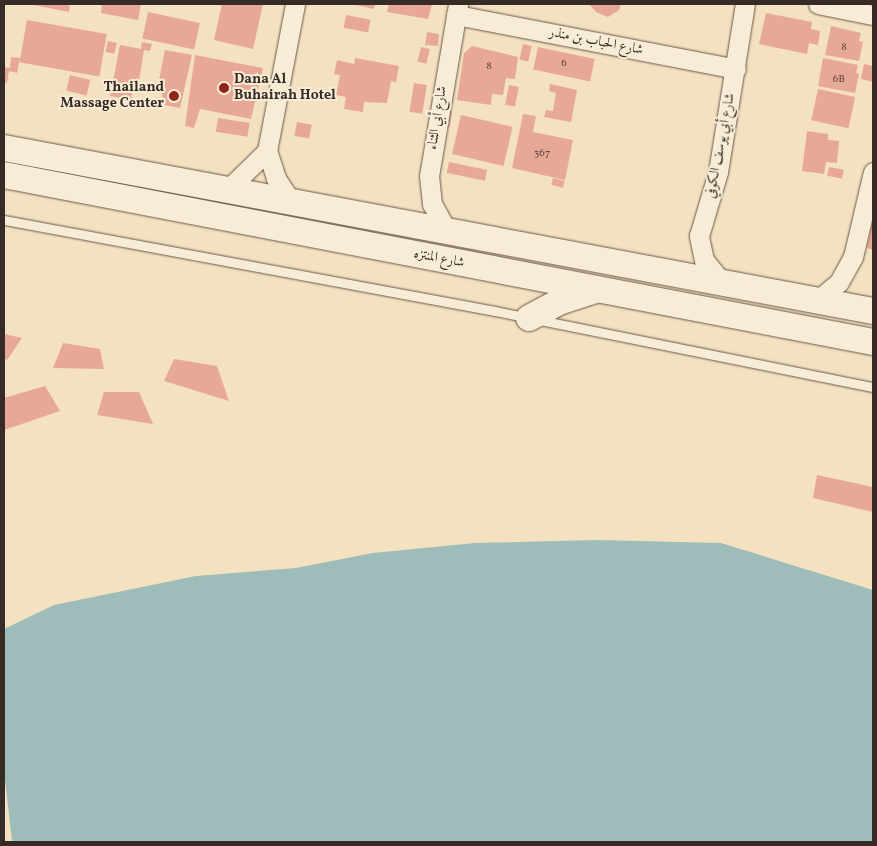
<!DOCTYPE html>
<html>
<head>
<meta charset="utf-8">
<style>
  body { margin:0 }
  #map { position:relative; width:877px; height:846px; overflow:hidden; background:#f4e1c0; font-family:Vollkorn,Amiri,serif }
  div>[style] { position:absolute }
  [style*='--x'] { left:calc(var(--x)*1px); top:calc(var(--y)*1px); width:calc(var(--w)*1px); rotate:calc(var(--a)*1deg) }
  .water>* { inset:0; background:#9ebcb9 }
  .building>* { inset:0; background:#e8a897; transform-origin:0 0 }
  .roads { filter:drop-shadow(0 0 1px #66584c) drop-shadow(0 0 1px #66584c) }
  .service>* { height:9px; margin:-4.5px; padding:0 4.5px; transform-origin:4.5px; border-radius:4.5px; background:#f8ecd6 }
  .minor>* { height:19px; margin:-9.5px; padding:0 9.5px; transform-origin:9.5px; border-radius:9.5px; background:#f8ecd6 }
  .secondary>* { height:26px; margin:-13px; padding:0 13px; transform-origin:13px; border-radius:13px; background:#f8ecd6 }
  .dots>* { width:14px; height:14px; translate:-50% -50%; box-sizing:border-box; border:2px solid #f8ecd6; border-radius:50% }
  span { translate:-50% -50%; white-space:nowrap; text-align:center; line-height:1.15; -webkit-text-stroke:4px #f8ecd6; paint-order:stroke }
  .number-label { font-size:11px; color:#634a42 }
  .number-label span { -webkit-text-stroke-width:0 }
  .street-label { font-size:14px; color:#372b25 }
  .poi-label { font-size:14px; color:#372b25; font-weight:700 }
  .left { translate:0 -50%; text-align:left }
  .right { translate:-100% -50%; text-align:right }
  .frame { position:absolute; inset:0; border:5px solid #372b25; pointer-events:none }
</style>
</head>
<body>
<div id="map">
  <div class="water">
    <i style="clip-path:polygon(596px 540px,721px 543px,873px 590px,873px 842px,9px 842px,12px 841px,4px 771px,4px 629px,54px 605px,196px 576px,296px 568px,373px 553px,475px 543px)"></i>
  </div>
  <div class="building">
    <i style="clip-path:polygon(29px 4px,70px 4px,69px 12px)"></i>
    <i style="clip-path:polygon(102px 4px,141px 4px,138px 20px,101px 13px)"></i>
    <i style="clip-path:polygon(222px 4px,263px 4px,253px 49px,214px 40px)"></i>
    <i style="clip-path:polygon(352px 4px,375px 4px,374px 9px)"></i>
    <i style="clip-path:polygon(389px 4px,432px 4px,428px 19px,387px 12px)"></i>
    <i style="clip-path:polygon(589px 4px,621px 4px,619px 10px,608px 17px,596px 12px)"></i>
    <i style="left:148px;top:12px;width:53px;height:27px;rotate:12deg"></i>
    <i style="clip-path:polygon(766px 13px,812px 22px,811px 29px,820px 31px,818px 45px,809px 43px,807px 54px,759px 44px)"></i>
    <i style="left:346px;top:15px;width:25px;height:13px;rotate:11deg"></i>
    <i style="left:27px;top:20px;width:81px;height:43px;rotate:10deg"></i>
    <i style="clip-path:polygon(831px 26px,861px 33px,859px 41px,863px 42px,859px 61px,825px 55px)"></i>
    <i style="clip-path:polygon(427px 32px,439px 34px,438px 46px,425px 45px)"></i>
    <i style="left:108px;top:41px;width:9px;height:11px;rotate:13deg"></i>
    <i style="clip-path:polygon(142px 42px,152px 44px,150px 51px,144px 50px,138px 86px,134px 85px,131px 100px,110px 96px,120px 45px,141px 49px)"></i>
    <i style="left:523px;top:44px;width:9px;height:16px;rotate:13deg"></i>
    <i style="clip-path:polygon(472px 46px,518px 57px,515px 79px,506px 78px,503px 95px,492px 94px,491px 105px,457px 100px,464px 53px)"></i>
    <i style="left:421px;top:47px;width:9px;height:15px;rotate:13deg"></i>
    <i style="left:538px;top:47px;width:58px;height:23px;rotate:12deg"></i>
    <i style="clip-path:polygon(165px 50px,192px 55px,180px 108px,160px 104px,164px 86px,158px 85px)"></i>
    <i style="clip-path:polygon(195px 55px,263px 68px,251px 119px,200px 109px,194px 128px,185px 126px)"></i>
    <i style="clip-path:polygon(11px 57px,20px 58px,17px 73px,9px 71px,7px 83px,4px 82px,4px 67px,10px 68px)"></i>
    <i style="clip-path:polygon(355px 58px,399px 66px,396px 82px,391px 81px,387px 103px,364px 102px,363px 112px,344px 109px,346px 97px,336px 95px,340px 75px,334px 74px,337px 60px,354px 64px)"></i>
    <i style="clip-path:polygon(823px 58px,858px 65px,856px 73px,859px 74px,855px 93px,818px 86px)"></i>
    <i style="clip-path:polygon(864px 64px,873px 66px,873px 82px,861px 79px)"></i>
    <i style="left:70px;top:75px;width:21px;height:16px;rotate:14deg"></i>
    <i style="left:414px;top:83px;width:13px;height:29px;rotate:9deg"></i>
    <i style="clip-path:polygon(550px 84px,577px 90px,571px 122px,544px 117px,546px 110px,553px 111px,556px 93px,549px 91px)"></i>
    <i style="left:509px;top:85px;width:10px;height:20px;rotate:11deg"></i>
    <i style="left:818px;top:89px;width:38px;height:32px;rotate:12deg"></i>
    <i style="left:445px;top:110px;width:7px;height:16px;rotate:8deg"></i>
    <i style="clip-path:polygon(523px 114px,536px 116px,533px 132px,573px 140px,565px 180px,512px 168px)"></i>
    <i style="left:461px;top:115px;width:53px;height:40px;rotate:13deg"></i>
    <i style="left:218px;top:118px;width:32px;height:14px;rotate:9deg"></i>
    <i style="left:297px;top:122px;width:15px;height:14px;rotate:11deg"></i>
    <i style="clip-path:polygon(807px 131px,828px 134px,828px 140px,839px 141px,837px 163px,826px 162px,824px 174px,802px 171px)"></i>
    <i style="left:449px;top:162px;width:39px;height:11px;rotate:12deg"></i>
    <i style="left:829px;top:167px;width:15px;height:9px;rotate:11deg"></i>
    <i style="left:553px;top:178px;width:12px;height:7px;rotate:14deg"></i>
    <i style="clip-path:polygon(872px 222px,873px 223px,873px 250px,867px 248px)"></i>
    <i style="clip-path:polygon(4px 334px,22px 338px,7px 360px,4px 358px)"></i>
    <i style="clip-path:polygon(63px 343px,100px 349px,104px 369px,53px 368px)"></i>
    <i style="clip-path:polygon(174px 359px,217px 366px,229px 401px,164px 381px)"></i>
    <i style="clip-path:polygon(45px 386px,60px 411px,4px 430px,4px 398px)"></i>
    <i style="clip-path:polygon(104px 392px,139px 392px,153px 424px,97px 415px)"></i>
    <i style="clip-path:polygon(817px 475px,873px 487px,873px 512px,813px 498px)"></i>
  </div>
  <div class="roads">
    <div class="service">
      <i style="--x:4;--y:220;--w:499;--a:10.5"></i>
      <i style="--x:495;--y:311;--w:386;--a:11.4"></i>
    </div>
    <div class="minor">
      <i style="--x:818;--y:4;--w:56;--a:11.3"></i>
      <i style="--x:456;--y:15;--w:285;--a:10.9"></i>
      <i style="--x:226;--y:191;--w:57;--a:-44.3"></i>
      <i style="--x:292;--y:203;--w:30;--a:-123"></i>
      <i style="--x:276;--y:178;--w:28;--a:-108"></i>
      <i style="--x:267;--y:151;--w:150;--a:-79.2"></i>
      <i style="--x:446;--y:229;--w:29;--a:-119"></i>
      <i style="--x:432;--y:204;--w:28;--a:-96"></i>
      <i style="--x:429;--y:176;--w:174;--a:-80.4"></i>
      <i style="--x:721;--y:281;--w:27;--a:-129"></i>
      <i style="--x:704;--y:260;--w:25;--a:-102"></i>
      <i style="--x:699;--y:236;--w:67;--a:-73.5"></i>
      <i style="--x:718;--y:172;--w:170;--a:-80.9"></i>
      <i style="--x:819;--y:299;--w:26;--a:-40"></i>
      <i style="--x:839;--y:282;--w:29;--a:-61"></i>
      <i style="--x:853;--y:257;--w:87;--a:-76.8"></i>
    </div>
    <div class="secondary">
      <i style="--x:4;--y:148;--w:884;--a:10.62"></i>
      <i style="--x:4;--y:175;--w:885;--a:10.88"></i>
      <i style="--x:529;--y:318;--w:34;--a:-28"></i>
      <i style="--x:559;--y:302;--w:38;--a:-18"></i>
    </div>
  </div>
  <div class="dots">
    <i style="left:224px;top:88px;background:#8f2418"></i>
    <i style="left:174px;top:96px;background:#8f2418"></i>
  </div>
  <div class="number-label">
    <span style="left:844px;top:48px">8</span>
    <span style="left:564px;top:64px">6</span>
    <span style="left:489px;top:67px">8</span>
    <span style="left:839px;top:80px">6B</span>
    <span style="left:542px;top:154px">367</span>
  </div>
  <div class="street-label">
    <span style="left:596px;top:42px;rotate:11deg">شارع الحباب بن منذر</span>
    <span style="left:438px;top:118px;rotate:-81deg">شارع أبي الثناء</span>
    <span style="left:721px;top:146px;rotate:-79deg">شارع أبي يوسف الكوفي</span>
    <span style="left:439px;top:259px;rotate:11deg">شارع المنتزه</span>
  </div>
  <div class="poi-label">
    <span class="left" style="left:234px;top:88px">Dana Al<br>Buhairah Hotel</span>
    <span class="right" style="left:164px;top:96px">Thailand<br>Massage Center</span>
  </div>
  <div class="frame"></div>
</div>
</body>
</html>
